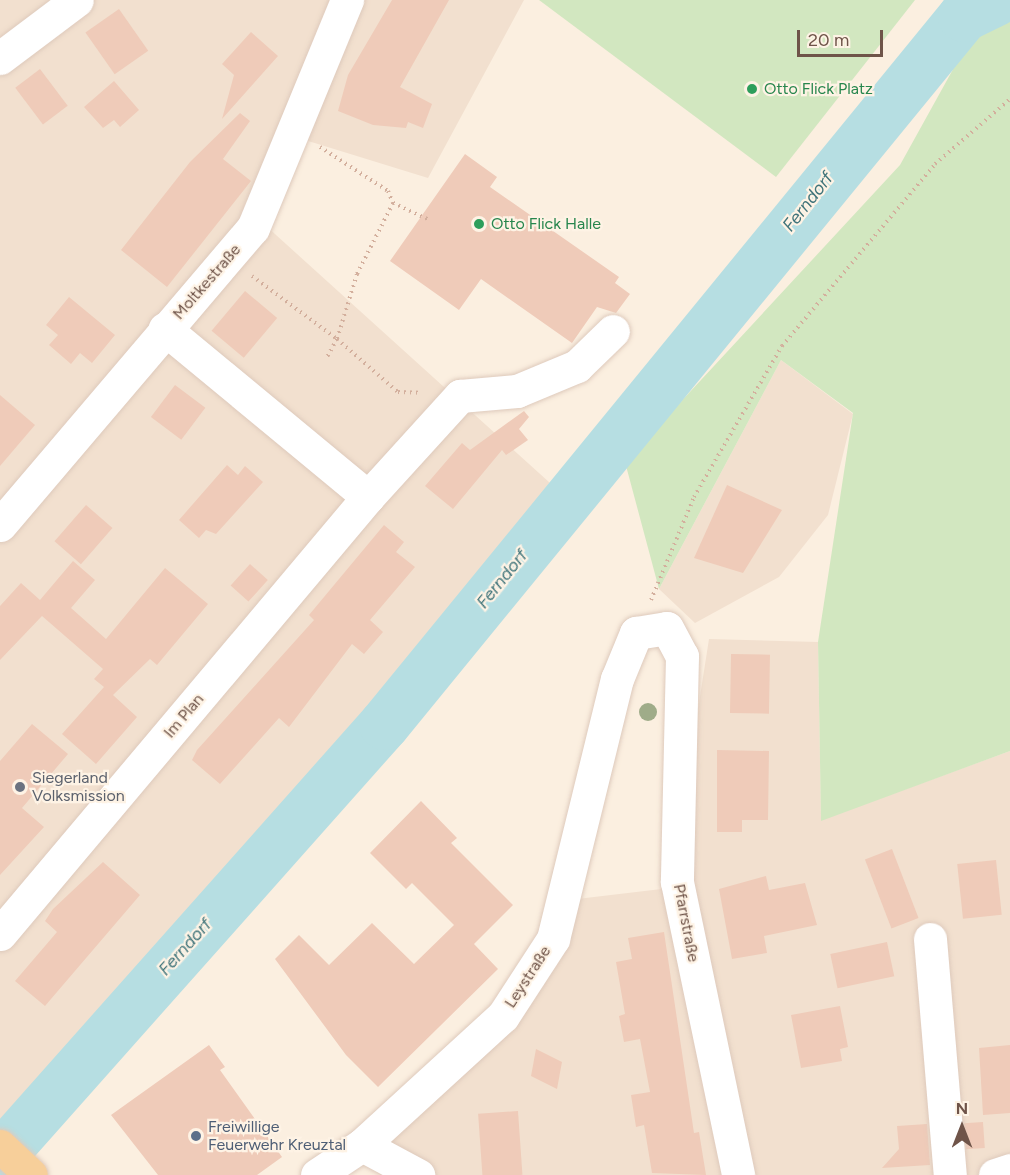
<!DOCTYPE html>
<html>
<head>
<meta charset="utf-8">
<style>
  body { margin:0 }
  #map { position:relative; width:1010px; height:1175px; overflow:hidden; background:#fbefe0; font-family:Figtree,sans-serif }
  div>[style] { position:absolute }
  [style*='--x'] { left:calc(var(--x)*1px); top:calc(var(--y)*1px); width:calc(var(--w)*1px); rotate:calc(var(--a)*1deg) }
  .residential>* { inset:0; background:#f2e0cf }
  .green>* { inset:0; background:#d2e7c0 }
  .river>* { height:51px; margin:-25.5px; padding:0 25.5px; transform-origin:25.5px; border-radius:25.5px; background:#b6dee2 }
  .building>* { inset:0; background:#efcbb9; transform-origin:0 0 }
  .path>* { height:4px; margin-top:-2px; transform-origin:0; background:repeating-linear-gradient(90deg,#d3af9d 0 1.5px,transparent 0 6px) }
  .roads { filter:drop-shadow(0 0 2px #decabc) drop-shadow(0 0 2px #decabc) }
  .minor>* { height:33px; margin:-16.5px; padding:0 16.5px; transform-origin:16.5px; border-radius:16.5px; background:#fff }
  .major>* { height:33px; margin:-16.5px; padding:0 16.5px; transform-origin:16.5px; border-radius:16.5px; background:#f7cf9a }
  .trees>* { width:18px; height:18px; margin:-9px; border-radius:50%; background:#9fac89 }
  .dots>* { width:16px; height:16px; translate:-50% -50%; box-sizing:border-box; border:3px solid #fef3e5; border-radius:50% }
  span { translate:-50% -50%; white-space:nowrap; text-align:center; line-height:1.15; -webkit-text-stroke:4.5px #fef3e5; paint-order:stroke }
  .leisure-label { font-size:16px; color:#27864d }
  .left { translate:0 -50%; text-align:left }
  .street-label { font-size:16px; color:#6f5449 }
  .worship-label { font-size:16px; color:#5b616d }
  .service-label { font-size:16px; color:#4e5e75 }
  .water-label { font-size:18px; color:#41757b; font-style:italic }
  .north { position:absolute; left:932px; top:1097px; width:60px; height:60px; -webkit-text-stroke:4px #fef3e5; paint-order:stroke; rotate:0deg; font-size:16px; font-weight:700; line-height:24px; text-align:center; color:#6f5449 }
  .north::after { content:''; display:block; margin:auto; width:21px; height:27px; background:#6f5449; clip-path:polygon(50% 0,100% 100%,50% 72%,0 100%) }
  .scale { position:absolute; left:797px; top:30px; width:86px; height:27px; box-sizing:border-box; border:3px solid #6f5449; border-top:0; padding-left:8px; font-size:18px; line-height:21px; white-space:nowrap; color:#6f5449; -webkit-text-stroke:4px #fef3e5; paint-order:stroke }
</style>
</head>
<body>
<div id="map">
  <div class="residential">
    <i style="clip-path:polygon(0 0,524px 0,428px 178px,292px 136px,244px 206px,560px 492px,273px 834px,0 1121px)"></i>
    <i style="clip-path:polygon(781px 360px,853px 414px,828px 515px,779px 577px,695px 623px,659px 589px)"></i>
    <i style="clip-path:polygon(709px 639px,818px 642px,821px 820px,1010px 751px,1010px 1175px,380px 1175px,370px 1167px,577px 899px,670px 888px)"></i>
  </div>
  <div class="green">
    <i style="clip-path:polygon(539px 0,915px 0,776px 177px)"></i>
    <i style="clip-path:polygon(1010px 10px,1010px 751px,821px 821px,818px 642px,853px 413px,781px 360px,659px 589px,625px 462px,900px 165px,977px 26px)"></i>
  </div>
  <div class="river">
    <i style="--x:0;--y:1156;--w:578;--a:-48.37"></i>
    <i style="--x:384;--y:724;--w:915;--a:-50.72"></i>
    <i style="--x:963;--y:16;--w:37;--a:-26"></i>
  </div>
  <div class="building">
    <i style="clip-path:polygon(392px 0,449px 0,400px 87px,432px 104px,423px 128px,408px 122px,406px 128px,373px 125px,338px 111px,348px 75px)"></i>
    <i style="left:119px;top:9px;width:51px;height:41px;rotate:55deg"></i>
    <i style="clip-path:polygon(251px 32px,278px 56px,222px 119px,234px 75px,222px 64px)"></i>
    <i style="left:40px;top:69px;width:46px;height:31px;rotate:53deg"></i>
    <i style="clip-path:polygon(114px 81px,139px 110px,120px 127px,114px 120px,103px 128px,84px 107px)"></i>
    <i style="clip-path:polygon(240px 113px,250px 121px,223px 159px,251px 181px,167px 287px,121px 250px,190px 162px)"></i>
    <i style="clip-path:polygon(465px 154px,497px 177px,490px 187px,619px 277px,615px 283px,630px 294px,616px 313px,597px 307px,572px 343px,481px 279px,459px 310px,390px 261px)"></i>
    <i style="left:245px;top:291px;width:42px;height:52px;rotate:40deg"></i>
    <i style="clip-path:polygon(69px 297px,115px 335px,92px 363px,80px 353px,71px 364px,49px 345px,58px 335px,46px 325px)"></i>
    <i style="left:175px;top:385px;width:38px;height:40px;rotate:37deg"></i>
    <i style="clip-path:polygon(0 395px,35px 425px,0 466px)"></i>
    <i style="clip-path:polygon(524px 411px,529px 417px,519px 429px,528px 440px,506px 455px,502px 450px,453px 509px,425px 486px,462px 443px,470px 450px)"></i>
    <i style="clip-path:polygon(227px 465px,238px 475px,245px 466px,263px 482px,216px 534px,206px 530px,199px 538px,179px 520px)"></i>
    <i style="clip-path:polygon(727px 485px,782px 510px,743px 573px,694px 558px)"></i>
    <i style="left:86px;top:505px;width:35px;height:48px;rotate:41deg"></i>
    <i style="clip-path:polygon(384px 525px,404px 542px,396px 552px,415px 567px,370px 620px,383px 632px,364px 654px,352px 644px,289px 727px,279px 718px,220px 784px,192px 760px,197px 750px,314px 620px,309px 615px)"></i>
    <i style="clip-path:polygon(73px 561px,95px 580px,71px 608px,106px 639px,165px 568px,208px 604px,157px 665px,150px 659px,113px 695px,137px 717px,96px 764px,62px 734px,104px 687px,94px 679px,103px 669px,42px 616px,0 660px,0 606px,21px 583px,40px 600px)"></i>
    <i style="left:250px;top:564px;width:24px;height:29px;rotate:42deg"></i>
    <i style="left:731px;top:654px;width:39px;height:59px;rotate:1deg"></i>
    <i style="clip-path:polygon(32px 724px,68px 754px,22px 808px,44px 827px,0 875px,0 761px)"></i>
    <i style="clip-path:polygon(717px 750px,769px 751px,768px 820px,742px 820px,742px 832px,717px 832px)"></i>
    <i style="clip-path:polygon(421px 801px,457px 838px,451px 843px,513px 905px,474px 944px,498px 969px,378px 1087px,346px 1055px,275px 959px,299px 935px,329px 965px,372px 923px,414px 964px,454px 925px,412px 883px,406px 889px,370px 853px)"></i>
    <i style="left:892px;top:849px;width:74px;height:29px;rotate:69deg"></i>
    <i style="left:996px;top:860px;width:55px;height:39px;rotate:84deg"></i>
    <i style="clip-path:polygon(103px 862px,140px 895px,45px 1006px,15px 981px,57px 932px,45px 921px,53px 909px)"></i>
    <i style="clip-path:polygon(766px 876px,769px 890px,805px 883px,817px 925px,764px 936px,767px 953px,732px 959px,719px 889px)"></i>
    <i style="clip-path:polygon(664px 932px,694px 1133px,699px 1132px,706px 1175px,652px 1173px,644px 1125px,636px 1127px,631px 1095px,650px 1092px,640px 1039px,624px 1042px,619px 1016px,625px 1014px,616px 962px,632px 959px,628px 938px)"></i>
    <i style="left:887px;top:942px;width:35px;height:58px;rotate:78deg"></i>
    <i style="clip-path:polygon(840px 1006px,848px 1047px,840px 1049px,842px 1061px,801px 1068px,791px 1015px)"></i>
    <i style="clip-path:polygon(209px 1045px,225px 1067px,220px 1070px,282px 1157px,257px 1175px,158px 1175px,111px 1115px)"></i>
    <i style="clip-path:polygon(1010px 1045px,1010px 1113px,983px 1115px,979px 1048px)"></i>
    <i style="clip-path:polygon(536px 1049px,562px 1062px,557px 1089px,531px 1076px)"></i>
    <i style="left:518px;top:1111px;width:64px;height:40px;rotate:86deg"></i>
    <i style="left:983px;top:1122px;width:26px;height:19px;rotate:86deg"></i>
    <i style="clip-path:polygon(927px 1124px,930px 1165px,882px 1168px,899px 1149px,897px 1126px)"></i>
  </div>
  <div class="path">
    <i style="--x:320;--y:147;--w:81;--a:32.9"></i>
    <i style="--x:388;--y:191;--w:13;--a:67"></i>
    <i style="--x:393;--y:203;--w:80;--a:116.9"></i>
    <i style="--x:357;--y:274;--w:68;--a:107.1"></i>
    <i style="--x:337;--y:339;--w:81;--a:41"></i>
    <i style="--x:398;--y:392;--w:23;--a:2"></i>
    <i style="--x:393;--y:203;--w:38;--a:25"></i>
    <i style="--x:252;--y:276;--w:106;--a:36.5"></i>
    <i style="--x:337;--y:339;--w:23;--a:119"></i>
    <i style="--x:651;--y:600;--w:112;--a:-67.3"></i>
    <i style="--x:694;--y:497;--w:175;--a:-59.8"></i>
    <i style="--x:782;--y:346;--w:238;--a:-49.9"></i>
    <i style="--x:935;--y:164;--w:99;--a:-40.9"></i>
  </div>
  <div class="roads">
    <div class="minor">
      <i style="--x:0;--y:58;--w:96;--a:-37"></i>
      <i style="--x:368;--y:497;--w:137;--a:-47.7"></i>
      <i style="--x:460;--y:396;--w:57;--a:-5"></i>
      <i style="--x:517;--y:391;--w:65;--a:-22.6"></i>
      <i style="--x:577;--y:366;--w:50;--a:-44.2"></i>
      <i style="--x:0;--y:525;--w:390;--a:-49.6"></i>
      <i style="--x:253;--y:228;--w:247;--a:-67.6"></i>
      <i style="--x:0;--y:934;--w:571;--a:-49.9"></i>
      <i style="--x:368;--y:497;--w:264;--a:-140.4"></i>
      <i style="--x:930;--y:939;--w:237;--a:85.2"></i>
      <i style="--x:362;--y:1145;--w:64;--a:28.2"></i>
      <i style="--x:317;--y:1175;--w:54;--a:-33.7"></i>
      <i style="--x:362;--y:1145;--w:191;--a:-42.5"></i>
      <i style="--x:503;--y:1016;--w:92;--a:-57"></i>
      <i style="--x:553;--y:939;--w:268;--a:-76.2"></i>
      <i style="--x:617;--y:679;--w:50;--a:-67.6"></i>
      <i style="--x:636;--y:633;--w:31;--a:-9"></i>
      <i style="--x:667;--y:628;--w:32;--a:62"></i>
      <i style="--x:682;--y:656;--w:226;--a:91.3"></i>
      <i style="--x:677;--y:882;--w:299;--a:78.2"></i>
      <i style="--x:995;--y:1175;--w:16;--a:-18"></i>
    </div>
    <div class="major">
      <i style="--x:0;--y:1146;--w:42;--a:43.1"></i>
    </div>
  </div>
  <div class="trees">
    <i style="left:648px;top:712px"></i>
  </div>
  <div class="dots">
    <i style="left:752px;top:89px;background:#2e9e5b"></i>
    <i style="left:479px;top:224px;background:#2e9e5b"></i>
    <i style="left:20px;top:787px;background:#6b7280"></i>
    <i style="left:196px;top:1136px;background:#5c6f8a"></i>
  </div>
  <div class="leisure-label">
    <span class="left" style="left:764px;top:89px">Otto Flick Platz</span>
    <span class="left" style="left:491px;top:224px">Otto Flick Halle</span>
  </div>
  <div class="street-label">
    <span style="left:207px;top:282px;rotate:-49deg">Moltkestraße</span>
    <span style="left:184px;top:716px;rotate:-50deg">Im Plan</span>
    <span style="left:686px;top:923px;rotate:79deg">Pfarrstraße</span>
    <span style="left:528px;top:977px;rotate:-57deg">Leystraße</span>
  </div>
  <div class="worship-label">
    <span class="left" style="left:32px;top:787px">Siegerland<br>Volksmission</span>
  </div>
  <div class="service-label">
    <span class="left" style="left:208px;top:1136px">Freiwillige<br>Feuerwehr Kreuztal</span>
  </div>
  <div class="water-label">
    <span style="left:808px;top:202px;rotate:-52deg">Ferndorf</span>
    <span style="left:502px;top:579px;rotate:-51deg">Ferndorf</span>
    <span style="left:185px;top:947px;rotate:-48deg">Ferndorf</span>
  </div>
  <div class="north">N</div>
  <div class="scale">20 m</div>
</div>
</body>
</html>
